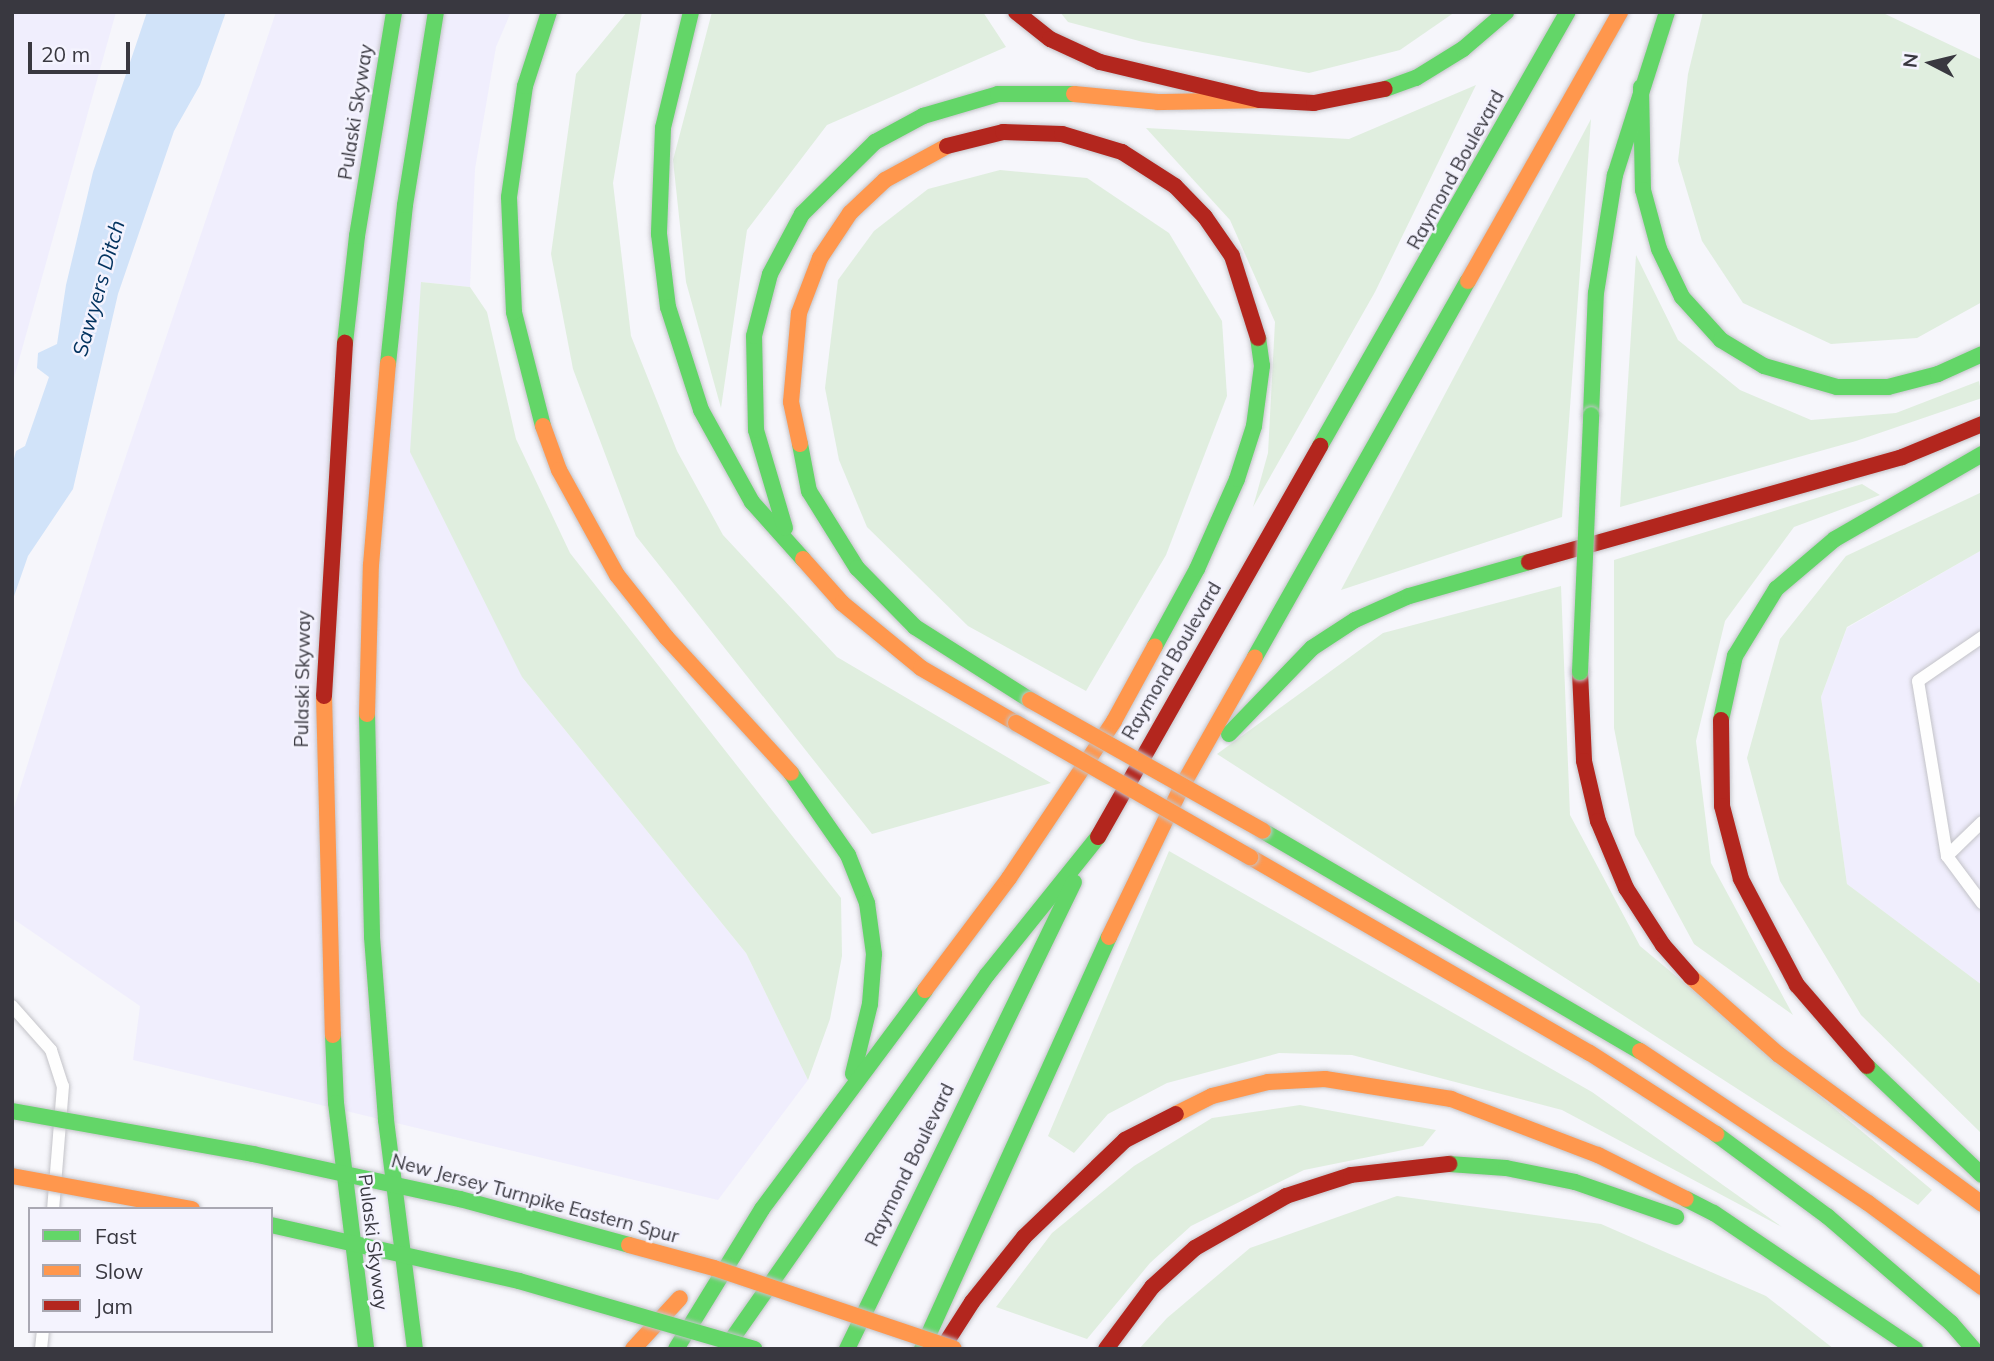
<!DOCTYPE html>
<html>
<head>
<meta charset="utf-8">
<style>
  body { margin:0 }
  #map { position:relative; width:1994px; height:1361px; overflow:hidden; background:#f6f6fb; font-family:Mulish,sans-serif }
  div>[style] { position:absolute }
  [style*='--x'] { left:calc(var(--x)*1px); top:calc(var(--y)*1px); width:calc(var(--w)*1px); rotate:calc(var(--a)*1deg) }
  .built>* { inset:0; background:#f0eefd }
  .green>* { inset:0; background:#e0eedf }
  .water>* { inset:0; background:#d1e3f9 }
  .roads { filter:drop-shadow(0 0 2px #c3c3c8) drop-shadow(0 0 2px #c3c3c8) }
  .lane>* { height:12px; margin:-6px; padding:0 6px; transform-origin:6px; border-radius:6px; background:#fefefe }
  .fast>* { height:16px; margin:-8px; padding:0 8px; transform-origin:8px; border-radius:8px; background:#63d668 }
  .slow>* { height:16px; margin:-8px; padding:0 8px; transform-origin:8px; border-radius:8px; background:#ff974d }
  .jam>* { height:16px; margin:-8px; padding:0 8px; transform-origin:8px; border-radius:8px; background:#b3261e }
  .bridges { filter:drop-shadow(0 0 2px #c3c3c8) drop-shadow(0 0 2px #c3c3c8) }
  .fast-bridge>* { height:16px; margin:-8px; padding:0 8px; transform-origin:8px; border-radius:8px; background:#63d668 }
  .slow-bridge>* { height:16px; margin:-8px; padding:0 8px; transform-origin:8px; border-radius:8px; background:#ff974d }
  .jam-bridge>* { height:16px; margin:-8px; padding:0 8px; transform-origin:8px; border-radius:8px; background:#b3261e }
  span { translate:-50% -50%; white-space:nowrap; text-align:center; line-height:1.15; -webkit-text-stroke:5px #f4f3fe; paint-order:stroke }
  .street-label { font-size:19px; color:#393840 }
  .water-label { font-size:21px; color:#043460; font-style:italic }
  .frame { position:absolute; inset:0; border:14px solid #393840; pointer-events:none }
  .legend { position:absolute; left:28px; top:1207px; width:245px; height:126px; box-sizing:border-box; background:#f4f3fe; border:2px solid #a9a8b2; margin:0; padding:9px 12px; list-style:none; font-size:21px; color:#393840 }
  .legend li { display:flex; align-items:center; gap:14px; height:35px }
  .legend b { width:35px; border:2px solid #a9a8b2 }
  .north { position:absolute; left:1896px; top:28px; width:70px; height:70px; -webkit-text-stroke:5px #f4f3fe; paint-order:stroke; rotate:277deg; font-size:19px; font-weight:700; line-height:28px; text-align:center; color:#393840 }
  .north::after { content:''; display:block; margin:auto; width:24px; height:32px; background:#393840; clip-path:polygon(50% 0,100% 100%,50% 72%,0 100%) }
  .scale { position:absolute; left:28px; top:42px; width:102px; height:32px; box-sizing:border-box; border:4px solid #393840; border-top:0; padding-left:9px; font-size:21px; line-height:24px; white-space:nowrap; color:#393840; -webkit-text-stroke:5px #f4f3fe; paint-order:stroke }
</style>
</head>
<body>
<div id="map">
  <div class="built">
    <i style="clip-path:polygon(12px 12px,116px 12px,12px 385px)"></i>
    <i style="clip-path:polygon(276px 12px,511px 12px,496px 47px,475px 169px,470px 287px,422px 282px,522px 677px,746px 953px,808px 1080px,718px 1200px,133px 1060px,140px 1006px,12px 918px,12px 814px,104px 521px)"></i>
    <i style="clip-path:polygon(1982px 550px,1982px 985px,1847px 884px,1821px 697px,1847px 628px)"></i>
  </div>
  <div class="green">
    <i style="clip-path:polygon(627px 12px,642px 12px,613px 183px,631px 336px,677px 451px,723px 535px,837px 657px,1051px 783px,872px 834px,636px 536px,573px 369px,551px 254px,576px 74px)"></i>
    <i style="clip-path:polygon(712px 12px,983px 12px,1006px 47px,827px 125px,747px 230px,721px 408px,686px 282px,673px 160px)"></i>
    <i style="clip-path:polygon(1060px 12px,1455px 12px,1400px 50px,1309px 73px,1143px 42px,1068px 22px)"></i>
    <i style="clip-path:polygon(1703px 12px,1881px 12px,1982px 60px,1982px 302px,1917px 338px,1831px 344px,1743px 303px,1702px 241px,1678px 161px,1688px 74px)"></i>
    <i style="clip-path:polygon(1476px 85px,1375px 292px,1253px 507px,1268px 453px,1275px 322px,1230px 220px,1146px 128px,1349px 139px)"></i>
    <i style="clip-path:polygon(1591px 119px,1562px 517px,1341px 590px)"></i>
    <i style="clip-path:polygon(1000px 170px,1087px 178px,1169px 233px,1222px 321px,1227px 396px,1166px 555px,1086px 691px,968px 626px,867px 527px,839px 460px,825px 388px,838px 280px,874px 231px,928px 189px)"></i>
    <i style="clip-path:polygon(1636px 255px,1678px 340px,1740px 390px,1811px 420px,1896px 413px,1979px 381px,1982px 398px,1856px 441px,1620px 507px)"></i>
    <i style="clip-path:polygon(421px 282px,470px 287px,487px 312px,516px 439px,570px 553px,841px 898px,842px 956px,830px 1019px,808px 1080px,746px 953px,522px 677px,410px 452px)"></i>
    <i style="clip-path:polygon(1862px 484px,1880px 495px,1794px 527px,1725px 621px,1696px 741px,1711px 863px,1793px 1015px,1694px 944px,1635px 835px,1614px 728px,1614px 560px)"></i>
    <i style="clip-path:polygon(1982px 492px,1982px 550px,1847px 627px,1821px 697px,1847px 884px,1982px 985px,1982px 1134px,1861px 1015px,1780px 881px,1747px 758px,1780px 639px,1846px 556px)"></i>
    <i style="clip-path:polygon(1561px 586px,1570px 815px,1640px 946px,1932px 1190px,1918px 1205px,1217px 754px,1383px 633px)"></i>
    <i style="clip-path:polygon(1169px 851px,1592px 1092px,1782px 1227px,1562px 1110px,1352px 1055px,1279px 1053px,1167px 1083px,1108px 1114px,1074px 1153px,1048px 1136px)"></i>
    <i style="clip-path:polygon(1300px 1105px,1436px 1130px,1423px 1146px,1304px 1170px,1191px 1226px,1150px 1263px,1087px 1339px,996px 1307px,1052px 1233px,1134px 1166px,1212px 1118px)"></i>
    <i style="clip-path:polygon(1397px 1196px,1601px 1224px,1766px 1296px,1834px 1349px,1139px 1349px,1167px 1318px,1250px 1248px)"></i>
  </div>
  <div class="water">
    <i style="clip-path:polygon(147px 12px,226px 12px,200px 85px,174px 131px,118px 294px,73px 489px,28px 556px,12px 602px,12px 466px,16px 451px,25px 446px,49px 377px,37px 368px,38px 353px,57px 344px,66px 285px,93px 172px)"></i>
  </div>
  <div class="roads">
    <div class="lane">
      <i style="--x:1982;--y:822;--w:49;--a:135.8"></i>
      <i style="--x:1947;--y:856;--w:59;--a:53.3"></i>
      <i style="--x:1947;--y:856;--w:177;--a:-99.4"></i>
      <i style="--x:1918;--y:681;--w:78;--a:-34.5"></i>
      <i style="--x:12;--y:1006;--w:59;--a:48.4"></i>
      <i style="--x:51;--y:1050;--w:38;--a:72"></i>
      <i style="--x:63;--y:1086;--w:123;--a:94.6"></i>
      <i style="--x:41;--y:1349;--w:18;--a:-84"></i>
    </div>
    <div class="fast">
      <i style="--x:691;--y:12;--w:119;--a:103.6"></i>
      <i style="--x:663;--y:128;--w:106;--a:92.2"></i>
      <i style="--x:659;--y:234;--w:74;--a:83"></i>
      <i style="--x:668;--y:307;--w:108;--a:72.2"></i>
      <i style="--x:701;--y:410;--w:105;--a:61"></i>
      <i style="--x:752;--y:502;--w:76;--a:48.2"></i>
      <i style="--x:1641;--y:87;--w:103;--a:88.9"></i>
      <i style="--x:1643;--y:190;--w:61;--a:74.8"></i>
      <i style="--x:1659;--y:249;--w:53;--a:64.4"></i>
      <i style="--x:1682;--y:297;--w:58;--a:47.8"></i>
      <i style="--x:1721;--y:340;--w:50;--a:31.2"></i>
      <i style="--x:1764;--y:366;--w:76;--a:16"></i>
      <i style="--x:1837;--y:387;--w:51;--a:0"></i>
      <i style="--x:1888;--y:387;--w:52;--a:-14.6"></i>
      <i style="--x:1938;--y:374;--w:48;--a:-24.4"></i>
      <i style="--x:1385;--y:89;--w:33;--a:-20"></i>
      <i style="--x:1416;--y:78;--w:55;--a:-31.7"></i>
      <i style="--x:1463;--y:49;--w:57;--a:-40.7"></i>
      <i style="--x:1591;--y:415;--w:122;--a:-87.7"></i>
      <i style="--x:1596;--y:293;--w:120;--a:-80.9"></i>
      <i style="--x:1615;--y:175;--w:171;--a:-72.3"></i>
      <i style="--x:543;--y:426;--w:118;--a:-104.3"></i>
      <i style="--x:514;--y:312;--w:115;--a:-92.5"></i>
      <i style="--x:509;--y:197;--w:112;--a:-81.8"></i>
      <i style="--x:525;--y:86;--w:78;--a:-72"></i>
      <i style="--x:800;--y:444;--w:48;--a:79.2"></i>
      <i style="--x:809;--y:491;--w:91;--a:58.1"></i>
      <i style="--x:857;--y:568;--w:83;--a:45.5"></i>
      <i style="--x:915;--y:627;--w:136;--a:32.4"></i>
      <i style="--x:1320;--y:446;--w:500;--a:-60.3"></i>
      <i style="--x:785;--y:528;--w:102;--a:-106.5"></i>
      <i style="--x:756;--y:430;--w:94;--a:-91.2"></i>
      <i style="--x:754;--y:336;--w:64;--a:-75.5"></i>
      <i style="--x:770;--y:274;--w:68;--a:-61.9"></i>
      <i style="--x:802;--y:214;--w:103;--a:-44.6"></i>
      <i style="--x:875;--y:142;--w:55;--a:-28.4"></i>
      <i style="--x:923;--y:116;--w:78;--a:-16.3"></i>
      <i style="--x:998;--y:94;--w:76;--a:0"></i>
      <i style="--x:1155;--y:646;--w:88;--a:-61.4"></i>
      <i style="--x:1197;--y:569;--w:98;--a:-66"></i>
      <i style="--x:1237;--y:479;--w:56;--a:-72.2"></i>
      <i style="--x:1254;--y:426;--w:61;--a:-82.4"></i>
      <i style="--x:1262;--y:366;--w:28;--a:-98"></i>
      <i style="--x:1255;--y:657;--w:432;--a:-60.5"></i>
      <i style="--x:1721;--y:720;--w:66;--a:-77.7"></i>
      <i style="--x:1735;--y:656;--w:79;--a:-58.5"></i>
      <i style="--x:1776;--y:589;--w:77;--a:-40.3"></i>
      <i style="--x:1835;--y:539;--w:170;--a:-30"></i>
      <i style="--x:1229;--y:734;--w:120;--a:-46"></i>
      <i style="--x:1312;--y:648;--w:51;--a:-33.1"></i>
      <i style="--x:1355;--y:620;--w:59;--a:-24"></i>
      <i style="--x:1409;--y:596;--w:125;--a:-15.8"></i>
      <i style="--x:791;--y:773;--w:100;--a:55.2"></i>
      <i style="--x:848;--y:855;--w:52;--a:68.4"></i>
      <i style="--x:867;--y:903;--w:51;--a:82.2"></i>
      <i style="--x:874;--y:954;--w:50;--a:94.6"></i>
      <i style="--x:870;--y:1004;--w:72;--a:103.7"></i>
      <i style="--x:1263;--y:831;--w:436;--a:30.3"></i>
      <i style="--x:1867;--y:1066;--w:158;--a:43.5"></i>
      <i style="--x:1716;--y:1134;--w:138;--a:36.5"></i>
      <i style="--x:1827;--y:1216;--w:164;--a:40.8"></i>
      <i style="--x:1951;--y:1323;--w:35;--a:49"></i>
      <i style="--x:1449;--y:1164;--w:57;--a:4"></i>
      <i style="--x:1506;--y:1168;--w:70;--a:11.5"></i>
      <i style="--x:1575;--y:1182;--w:107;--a:19.1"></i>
      <i style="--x:1686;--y:1199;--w:31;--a:27"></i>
      <i style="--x:1714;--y:1213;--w:243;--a:34.1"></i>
      <i style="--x:676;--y:1349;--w:164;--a:-58.4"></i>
      <i style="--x:762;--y:1209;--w:273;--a:-53.3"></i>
      <i style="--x:725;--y:1349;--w:457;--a:-55"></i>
      <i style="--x:987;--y:975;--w:177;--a:-51.2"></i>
      <i style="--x:847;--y:1349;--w:519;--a:-64.08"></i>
      <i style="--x:922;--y:1349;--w:452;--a:-65.6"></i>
    </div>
    <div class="slow">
      <i style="--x:1074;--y:94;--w:84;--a:5.4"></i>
      <i style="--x:1158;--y:102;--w:102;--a:-1.1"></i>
      <i style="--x:1468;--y:281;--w:309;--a:-60.5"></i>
      <i style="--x:543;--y:426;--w:47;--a:70"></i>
      <i style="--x:559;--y:470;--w:120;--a:61.1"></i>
      <i style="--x:617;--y:575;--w:80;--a:51.6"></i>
      <i style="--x:667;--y:638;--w:183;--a:47.4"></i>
      <i style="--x:800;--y:444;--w:43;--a:-102.1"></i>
      <i style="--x:791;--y:402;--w:89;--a:-84.9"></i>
      <i style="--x:799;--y:313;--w:59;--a:-69.1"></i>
      <i style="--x:820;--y:258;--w:54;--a:-56.3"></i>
      <i style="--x:850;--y:213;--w:48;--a:-43.3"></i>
      <i style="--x:885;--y:180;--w:71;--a:-28.7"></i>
      <i style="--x:803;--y:559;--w:59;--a:48.4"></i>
      <i style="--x:842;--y:603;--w:102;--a:39.4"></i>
      <i style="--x:921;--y:668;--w:110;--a:30.1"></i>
      <i style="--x:1250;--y:857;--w:392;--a:30"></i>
      <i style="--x:1590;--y:1053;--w:150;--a:32.7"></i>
      <i style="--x:1109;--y:937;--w:165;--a:-64.2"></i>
      <i style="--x:1181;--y:788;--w:150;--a:-60.5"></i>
      <i style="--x:1691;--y:977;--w:116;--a:41.5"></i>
      <i style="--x:1778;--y:1054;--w:253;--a:36.3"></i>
      <i style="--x:925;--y:990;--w:140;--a:-53.1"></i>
      <i style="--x:1009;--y:878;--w:189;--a:-56.2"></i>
      <i style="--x:1114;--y:721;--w:85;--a:-61.3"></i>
      <i style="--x:1640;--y:1051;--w:274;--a:33.7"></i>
      <i style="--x:1868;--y:1203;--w:142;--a:36.4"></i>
      <i style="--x:1176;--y:1114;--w:40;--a:-26.6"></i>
      <i style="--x:1212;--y:1096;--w:58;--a:-14"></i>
      <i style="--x:1268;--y:1082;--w:57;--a:-3"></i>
      <i style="--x:1325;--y:1079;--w:128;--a:9"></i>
      <i style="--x:1451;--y:1099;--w:157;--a:20.9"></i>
      <i style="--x:1598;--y:1155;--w:98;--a:26.6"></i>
      <i style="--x:633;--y:1349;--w:69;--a:-47.3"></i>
    </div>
    <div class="jam">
      <i style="--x:1016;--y:12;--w:43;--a:38.5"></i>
      <i style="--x:1050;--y:39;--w:55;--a:24.7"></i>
      <i style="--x:1100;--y:62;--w:164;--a:13.4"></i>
      <i style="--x:1260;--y:100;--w:54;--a:3.2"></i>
      <i style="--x:1314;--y:103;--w:72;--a:-11.2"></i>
      <i style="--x:947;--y:146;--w:58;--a:-14"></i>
      <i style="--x:1003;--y:132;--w:59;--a:1.9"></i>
      <i style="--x:1062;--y:134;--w:63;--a:16.7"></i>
      <i style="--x:1122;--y:152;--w:63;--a:32.7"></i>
      <i style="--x:1175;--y:186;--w:43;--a:45.9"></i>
      <i style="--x:1205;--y:217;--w:47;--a:55.3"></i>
      <i style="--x:1232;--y:256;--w:86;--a:72.4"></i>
      <i style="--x:1529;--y:562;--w:387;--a:-15.7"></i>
      <i style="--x:1902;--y:457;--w:87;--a:-22.4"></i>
      <i style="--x:1580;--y:672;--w:89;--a:87.4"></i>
      <i style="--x:1584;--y:761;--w:62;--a:76.9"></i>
      <i style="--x:1598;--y:821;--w:73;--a:67.3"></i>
      <i style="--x:1626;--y:888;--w:68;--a:57"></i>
      <i style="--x:1663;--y:945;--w:43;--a:48.8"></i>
      <i style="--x:1721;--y:720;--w:86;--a:89.3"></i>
      <i style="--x:1722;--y:806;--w:75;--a:75.4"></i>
      <i style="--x:1741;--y:879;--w:120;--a:62.2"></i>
      <i style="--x:1797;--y:985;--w:107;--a:49.2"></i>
      <i style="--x:1098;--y:837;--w:450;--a:-60.4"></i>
      <i style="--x:942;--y:1349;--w:56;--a:-57.4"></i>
      <i style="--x:972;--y:1302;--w:83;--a:-51.3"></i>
      <i style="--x:1024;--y:1237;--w:140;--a:-43.8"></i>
      <i style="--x:1125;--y:1140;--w:57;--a:-27"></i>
      <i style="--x:1106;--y:1349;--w:77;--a:-53.4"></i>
      <i style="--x:1152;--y:1287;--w:58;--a:-42.2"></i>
      <i style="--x:1195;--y:1248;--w:105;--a:-29.7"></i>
      <i style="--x:1286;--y:1196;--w:68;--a:-17.9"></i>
      <i style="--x:1351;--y:1175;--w:99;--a:-6.4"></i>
    </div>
  </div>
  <div class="bridges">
    <div class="fast-bridge">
      <i style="--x:345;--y:343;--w:108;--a:-83.6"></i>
      <i style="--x:357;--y:236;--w:227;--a:-80.6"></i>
      <i style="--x:388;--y:364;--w:160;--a:-83.9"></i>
      <i style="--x:405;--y:205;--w:195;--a:-80.9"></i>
      <i style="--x:1580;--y:672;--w:257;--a:-87.5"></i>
      <i style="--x:367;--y:714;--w:223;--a:88.7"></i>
      <i style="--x:372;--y:937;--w:184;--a:85.6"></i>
      <i style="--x:386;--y:1120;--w:231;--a:82.8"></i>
      <i style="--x:333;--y:1035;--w:68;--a:87.5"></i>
      <i style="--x:336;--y:1103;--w:248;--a:83"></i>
      <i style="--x:12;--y:1111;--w:245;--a:10.1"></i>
      <i style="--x:253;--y:1154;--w:212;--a:12.3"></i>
      <i style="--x:460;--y:1199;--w:175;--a:15.2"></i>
      <i style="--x:271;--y:1225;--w:254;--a:12.7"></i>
      <i style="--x:519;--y:1281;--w:245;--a:16.1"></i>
    </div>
    <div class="slow-bridge">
      <i style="--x:324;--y:696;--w:339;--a:88.5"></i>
      <i style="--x:1030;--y:700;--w:267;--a:29.3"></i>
      <i style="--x:367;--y:714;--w:149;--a:-88.5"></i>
      <i style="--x:371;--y:565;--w:202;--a:-85.2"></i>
      <i style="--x:1016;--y:723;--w:270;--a:29.8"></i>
      <i style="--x:12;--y:1176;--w:183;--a:10.4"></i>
      <i style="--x:629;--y:1245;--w:88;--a:15.1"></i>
      <i style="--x:714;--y:1268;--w:253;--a:18.6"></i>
    </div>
    <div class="jam-bridge">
      <i style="--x:324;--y:696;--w:354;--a:-86.6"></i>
    </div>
  </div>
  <div class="street-label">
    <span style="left:356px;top:112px;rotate:-81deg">Pulaski Skyway</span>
    <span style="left:1456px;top:170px;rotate:-61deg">Raymond Boulevard</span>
    <span style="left:1172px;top:661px;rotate:-60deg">Raymond Boulevard</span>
    <span style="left:303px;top:679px;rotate:-89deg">Pulaski Skyway</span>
    <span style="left:910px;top:1165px;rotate:-64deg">Raymond Boulevard</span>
    <span style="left:535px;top:1199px;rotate:15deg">New Jersey Turnpike Eastern Spur</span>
    <span style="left:373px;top:1242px;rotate:83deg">Pulaski Skyway</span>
  </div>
  <div class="water-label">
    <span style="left:98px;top:288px;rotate:-74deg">Sawyers Ditch</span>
  </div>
  <div class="frame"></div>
  <ul class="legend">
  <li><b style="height:9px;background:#63d668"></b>Fast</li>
  <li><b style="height:9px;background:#ff974d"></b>Slow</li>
  <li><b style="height:9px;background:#b3261e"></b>Jam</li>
  </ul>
  <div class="north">N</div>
  <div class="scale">20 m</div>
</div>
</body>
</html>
